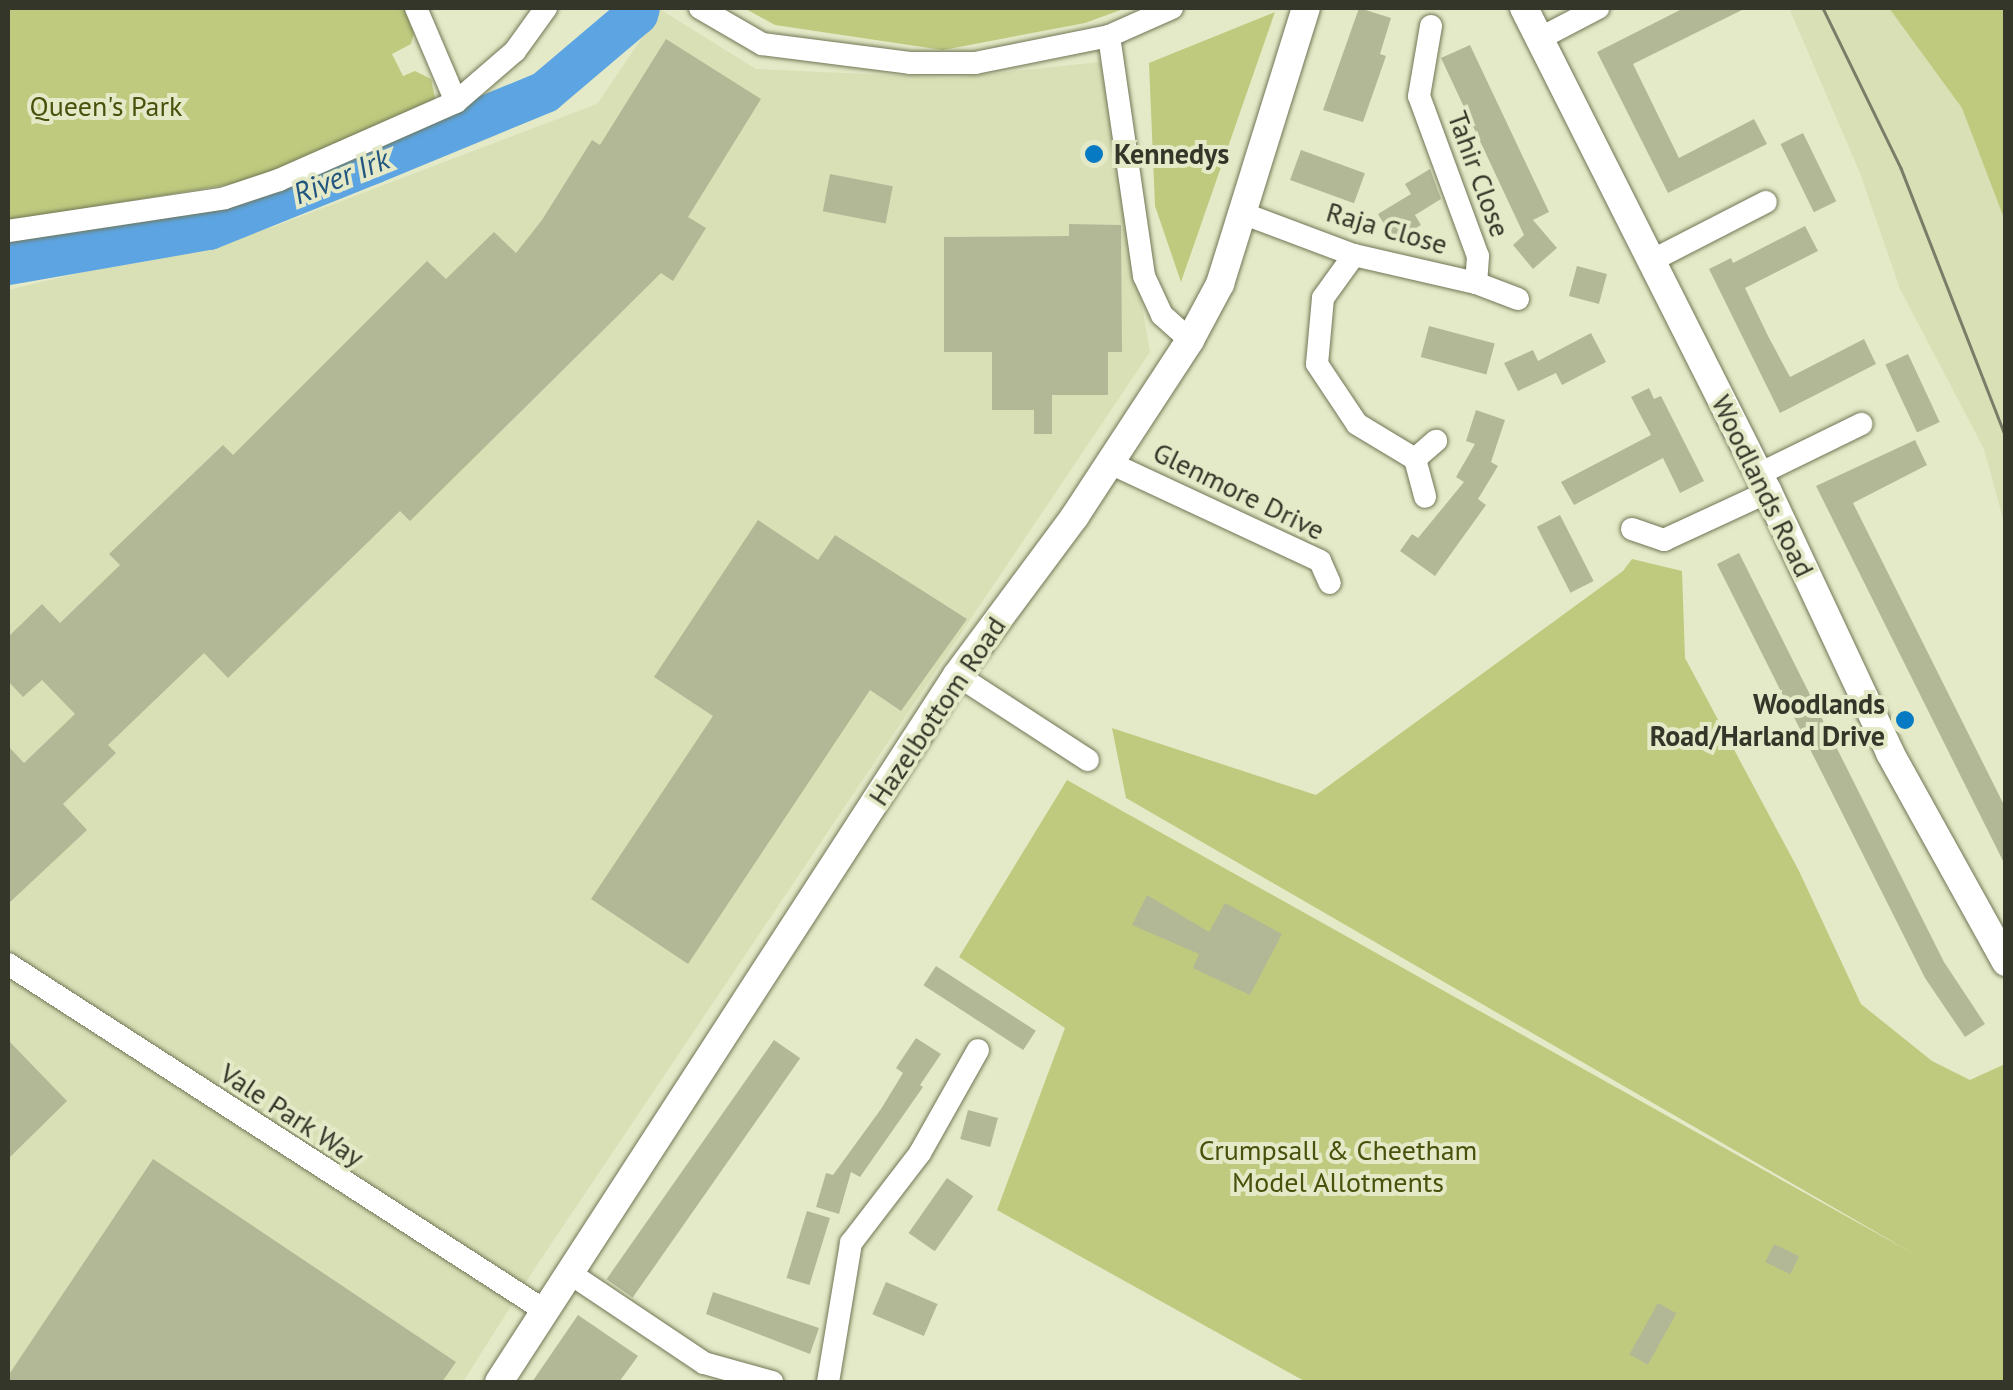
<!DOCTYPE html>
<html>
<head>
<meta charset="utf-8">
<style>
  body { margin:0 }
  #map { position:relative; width:2013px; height:1390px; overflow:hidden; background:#e4eac7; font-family:"PT Sans",sans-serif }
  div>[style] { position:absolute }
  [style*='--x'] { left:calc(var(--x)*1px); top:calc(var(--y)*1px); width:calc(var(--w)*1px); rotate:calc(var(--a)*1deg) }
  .built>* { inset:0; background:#d9e0b6 }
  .green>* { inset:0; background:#bfca7f }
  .water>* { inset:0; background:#5da5e2 }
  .river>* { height:42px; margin:-21px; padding:0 21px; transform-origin:21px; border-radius:21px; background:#5da5e2 }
  .building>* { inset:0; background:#b2b896; transform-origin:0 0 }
  .roads { filter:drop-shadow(0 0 2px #717656) drop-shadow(0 0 2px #717656) }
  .minor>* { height:22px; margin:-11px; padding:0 11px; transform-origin:11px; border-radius:11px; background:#fff }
  .tertiary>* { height:28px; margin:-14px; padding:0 14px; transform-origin:14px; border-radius:14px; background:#fff }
  .tram>* { height:2.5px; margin:-1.25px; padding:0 1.25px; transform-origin:1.25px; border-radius:1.25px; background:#7a7e68 }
  .dots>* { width:28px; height:28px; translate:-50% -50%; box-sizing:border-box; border:5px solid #e4eac7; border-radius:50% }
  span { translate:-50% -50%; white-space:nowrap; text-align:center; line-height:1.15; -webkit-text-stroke:8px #e4eac7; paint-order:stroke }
  .park-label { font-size:28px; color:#4a510c }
  .poi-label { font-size:28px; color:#343629; font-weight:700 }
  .left { translate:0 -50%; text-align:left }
  .right { translate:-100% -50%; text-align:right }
  .street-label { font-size:28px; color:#343629 }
  .water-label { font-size:30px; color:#22557f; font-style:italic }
  .frame { position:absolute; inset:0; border:10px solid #343629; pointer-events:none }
</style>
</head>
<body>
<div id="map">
  <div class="built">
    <i style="clip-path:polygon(1789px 8px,1949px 8px,2006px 130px,2005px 526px,1984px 449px,1900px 289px,1860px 173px)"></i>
    <i style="clip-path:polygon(661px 10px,756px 69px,952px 78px,1100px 62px,1150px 352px,535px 1268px,463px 1382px,8px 1382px,8px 290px,273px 227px,597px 104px)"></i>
  </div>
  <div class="green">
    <i style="clip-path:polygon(8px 8px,404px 8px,414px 33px,411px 44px,392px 54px,403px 76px,415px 71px,431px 79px,435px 98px,433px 105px,262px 179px,8px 221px)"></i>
    <i style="clip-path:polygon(744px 8px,1126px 8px,1085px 23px,943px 50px,775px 25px)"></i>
    <i style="clip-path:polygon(1889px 8px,2005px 8px,2005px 221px,1962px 108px)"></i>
    <i style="clip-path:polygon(1275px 12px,1181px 282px,1155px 206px,1149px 63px)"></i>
    <i style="clip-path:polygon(1632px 559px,1682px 571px,1685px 658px,1799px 871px,1861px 1004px,1932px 1061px,1970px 1080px,2005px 1064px,2005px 1382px,1306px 1382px,997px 1210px,1065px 1028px,959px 957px,1067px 780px,1914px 1254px,1126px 798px,1112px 728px,1316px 795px,1623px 571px)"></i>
  </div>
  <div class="water">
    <i style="clip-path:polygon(626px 8px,654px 8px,587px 76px,576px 59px)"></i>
  </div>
  <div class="river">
    <i style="--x:8;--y:264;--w:204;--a:-9.9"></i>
    <i style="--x:209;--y:229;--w:177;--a:-21.9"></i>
    <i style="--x:373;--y:163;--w:186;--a:-22.4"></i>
    <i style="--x:545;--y:92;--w:121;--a:-40.3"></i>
    <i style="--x:637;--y:14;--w:6;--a:-72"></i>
  </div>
  <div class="building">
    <i style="clip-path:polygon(1359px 8px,1391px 18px,1380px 54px,1386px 56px,1363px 122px,1323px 110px)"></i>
    <i style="clip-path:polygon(1684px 8px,1746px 8px,1633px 64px,1679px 158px,1754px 119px,1767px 144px,1668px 193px,1597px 52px)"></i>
    <i style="clip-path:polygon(666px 39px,761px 99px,688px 217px,706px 228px,673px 281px,661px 273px,410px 521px,400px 511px,228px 678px,204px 653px,108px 745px,116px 753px,63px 804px,87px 830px,8px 904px,8px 746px,24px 763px,75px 714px,42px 680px,23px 697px,8px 681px,8px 637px,42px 604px,60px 623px,120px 565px,109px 554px,223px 445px,233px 455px,427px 261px,446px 279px,494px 232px,516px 253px,542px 220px,592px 140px,600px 145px)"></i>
    <i style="clip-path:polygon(1470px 45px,1549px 212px,1533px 220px,1557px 248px,1533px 269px,1513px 245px,1524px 235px,1441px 58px)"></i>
    <i style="left:1803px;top:133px;width:76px;height:25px;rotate:64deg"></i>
    <i style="left:1301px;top:150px;width:68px;height:32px;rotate:20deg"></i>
    <i style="clip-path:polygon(1430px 169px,1441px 199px,1415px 215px,1421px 225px,1394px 241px,1378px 214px,1411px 194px,1405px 184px)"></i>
    <i style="left:830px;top:174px;width:64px;height:38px;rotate:11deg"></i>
    <i style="clip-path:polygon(1069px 224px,1121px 225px,1122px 352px,1108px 352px,1108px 395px,1052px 395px,1052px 434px,1034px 434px,1034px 410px,992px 410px,992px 352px,944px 352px,944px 237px,1069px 236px)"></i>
    <i style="clip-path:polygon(1805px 226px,1818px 251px,1745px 288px,1768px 336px,1790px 377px,1864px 339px,1876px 364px,1780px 413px,1709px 269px,1731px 258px,1733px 263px)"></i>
    <i style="left:1577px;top:266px;width:31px;height:31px;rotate:15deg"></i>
    <i style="left:1429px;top:326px;width:68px;height:32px;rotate:15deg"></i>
    <i style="clip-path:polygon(1591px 333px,1606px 362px,1562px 385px,1556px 373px,1518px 391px,1504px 363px,1533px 350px,1538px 361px)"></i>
    <i style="left:1908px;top:354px;width:75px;height:25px;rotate:65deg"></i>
    <i style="clip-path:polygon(1649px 388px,1654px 399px,1661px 396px,1704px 481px,1680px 493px,1663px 458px,1574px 505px,1561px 482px,1651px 435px,1631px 397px)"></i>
    <i style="clip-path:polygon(1476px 410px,1505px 420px,1491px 462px,1498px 466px,1478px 499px,1486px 505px,1435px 576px,1400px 551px,1412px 534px,1418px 538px,1464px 482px,1456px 477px,1475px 444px,1466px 441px)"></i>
    <i style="clip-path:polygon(1915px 440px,1927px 465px,1853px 503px,2006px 809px,2006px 867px,1816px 486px)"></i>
    <i style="left:1560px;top:515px;width:74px;height:26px;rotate:63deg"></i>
    <i style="clip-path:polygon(758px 520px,818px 560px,835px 535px,967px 619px,901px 711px,870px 690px,688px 964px,591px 899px,713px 716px,654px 677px)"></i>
    <i style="clip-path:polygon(1739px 553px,1944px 962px,1985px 1024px,1965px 1037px,1925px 978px,1717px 564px)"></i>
    <i style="clip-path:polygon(1147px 895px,1209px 932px,1225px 903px,1282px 934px,1250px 995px,1193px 968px,1199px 954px,1132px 925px)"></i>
    <i style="left:936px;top:966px;width:119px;height:23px;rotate:33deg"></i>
    <i style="clip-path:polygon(916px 1038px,941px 1054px,920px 1085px,923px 1087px,860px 1177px,851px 1172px,839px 1214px,816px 1207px,826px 1173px,833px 1175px,881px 1109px,903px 1073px,896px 1068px)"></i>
    <i style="clip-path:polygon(8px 1040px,67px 1101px,8px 1159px)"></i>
    <i style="left:774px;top:1040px;width:32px;height:292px;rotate:35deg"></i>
    <i style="left:968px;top:1110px;width:31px;height:30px;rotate:15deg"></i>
    <i style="clip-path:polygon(153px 1159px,456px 1362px,442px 1382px,8px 1382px,8px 1376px)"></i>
    <i style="left:947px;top:1178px;width:32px;height:67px;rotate:35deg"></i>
    <i style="left:807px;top:1211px;width:24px;height:70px;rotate:17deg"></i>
    <i style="left:1774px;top:1244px;width:28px;height:20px;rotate:26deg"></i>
    <i style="left:886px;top:1282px;width:56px;height:35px;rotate:23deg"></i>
    <i style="clip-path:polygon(713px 1292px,819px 1328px,810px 1354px,706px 1314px)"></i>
    <i style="left:1658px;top:1303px;width:21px;height:59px;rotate:29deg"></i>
    <i style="clip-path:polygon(578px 1315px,638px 1356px,619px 1382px,532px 1382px)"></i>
  </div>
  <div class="roads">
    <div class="minor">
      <i style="--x:416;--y:8;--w:102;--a:66.9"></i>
      <i style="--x:700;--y:8;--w:72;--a:30.1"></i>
      <i style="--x:762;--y:44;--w:149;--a:7.3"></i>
      <i style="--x:910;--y:63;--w:65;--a:0"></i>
      <i style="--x:975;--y:63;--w:137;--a:-11.4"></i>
      <i style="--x:1109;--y:36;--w:69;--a:-24"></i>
      <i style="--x:1431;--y:26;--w:71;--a:99.7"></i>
      <i style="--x:1419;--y:96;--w:171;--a:69.8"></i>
      <i style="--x:1478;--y:256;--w:27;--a:94"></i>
      <i style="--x:1109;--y:36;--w:243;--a:81.7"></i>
      <i style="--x:1144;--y:276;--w:43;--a:65.2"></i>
      <i style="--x:1162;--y:315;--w:38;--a:42"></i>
      <i style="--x:1539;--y:39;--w:67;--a:-27.7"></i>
      <i style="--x:1242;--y:213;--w:120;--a:20.6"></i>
      <i style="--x:1354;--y:255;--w:125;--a:12.9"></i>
      <i style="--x:1476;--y:283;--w:45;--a:20.9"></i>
      <i style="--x:8;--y:231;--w:219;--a:-8.6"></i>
      <i style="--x:225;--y:198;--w:57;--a:-18.4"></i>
      <i style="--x:279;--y:180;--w:193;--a:-23.8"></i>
      <i style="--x:456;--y:102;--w:78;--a:-40.8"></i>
      <i style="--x:515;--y:51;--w:53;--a:-54.2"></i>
      <i style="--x:1354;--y:255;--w:53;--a:125.8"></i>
      <i style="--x:1323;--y:298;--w:66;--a:95.2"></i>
      <i style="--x:1317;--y:364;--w:72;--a:56.3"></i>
      <i style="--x:1357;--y:424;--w:68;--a:31.1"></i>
      <i style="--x:1415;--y:459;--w:39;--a:75"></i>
      <i style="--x:1651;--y:261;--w:129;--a:-27.2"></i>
      <i style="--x:1415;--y:459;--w:28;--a:-41"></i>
      <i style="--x:1110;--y:463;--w:232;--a:25"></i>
      <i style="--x:1320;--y:561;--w:24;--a:66"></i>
      <i style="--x:1759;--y:474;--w:114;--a:-26.1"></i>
      <i style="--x:1632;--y:529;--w:34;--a:19"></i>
      <i style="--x:1664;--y:540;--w:115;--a:-24.8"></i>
      <i style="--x:957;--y:675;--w:156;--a:33"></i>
      <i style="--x:8;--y:964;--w:642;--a:32.85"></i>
      <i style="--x:571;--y:1274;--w:160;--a:33.8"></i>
      <i style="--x:704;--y:1363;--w:71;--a:15.6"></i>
      <i style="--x:828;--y:1382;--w:141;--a:-80.6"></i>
      <i style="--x:851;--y:1243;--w:113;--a:-52.5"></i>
      <i style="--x:920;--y:1153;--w:118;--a:-60.6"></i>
    </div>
    <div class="tertiary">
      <i style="--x:1524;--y:8;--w:542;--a:63.25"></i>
      <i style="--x:1768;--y:492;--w:288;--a:64.9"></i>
      <i style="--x:1890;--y:753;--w:239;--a:61"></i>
      <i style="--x:499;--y:1382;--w:842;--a:-57.06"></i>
      <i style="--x:957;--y:675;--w:198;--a:-53.4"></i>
      <i style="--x:1075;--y:516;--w:210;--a:-56.8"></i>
      <i style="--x:1190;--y:340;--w:64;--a:-61.8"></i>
      <i style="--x:1220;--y:284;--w:289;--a:-72.7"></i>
    </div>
  </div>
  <div class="tram">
    <i style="--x:1823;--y:8;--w:178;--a:64"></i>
    <i style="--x:1901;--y:168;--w:289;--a:68.7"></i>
  </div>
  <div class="dots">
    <i style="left:1094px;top:154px;background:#077ac4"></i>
    <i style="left:1905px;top:720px;background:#077ac4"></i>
  </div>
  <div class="park-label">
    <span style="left:106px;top:106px">Queen's Park</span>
    <span style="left:1338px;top:1166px">Crumpsall &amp; Cheetham<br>Model Allotments</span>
  </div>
  <div class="poi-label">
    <span class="left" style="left:1114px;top:154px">Kennedys</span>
    <span class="right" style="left:1885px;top:720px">Woodlands<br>Road/Harland Drive</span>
  </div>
  <div class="street-label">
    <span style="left:1479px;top:174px;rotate:70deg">Tahir Close</span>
    <span style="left:1387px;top:228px;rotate:16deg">Raja Close</span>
    <span style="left:1763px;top:486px;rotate:64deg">Woodlands Road</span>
    <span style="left:1239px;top:491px;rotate:26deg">Glenmore Drive</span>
    <span style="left:937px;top:711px;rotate:-56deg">Hazelbottom Road</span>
    <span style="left:292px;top:1115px;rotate:33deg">Vale Park Way</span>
  </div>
  <div class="water-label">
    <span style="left:341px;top:176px;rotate:-22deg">River Irk</span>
  </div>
  <div class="frame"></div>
</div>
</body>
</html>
